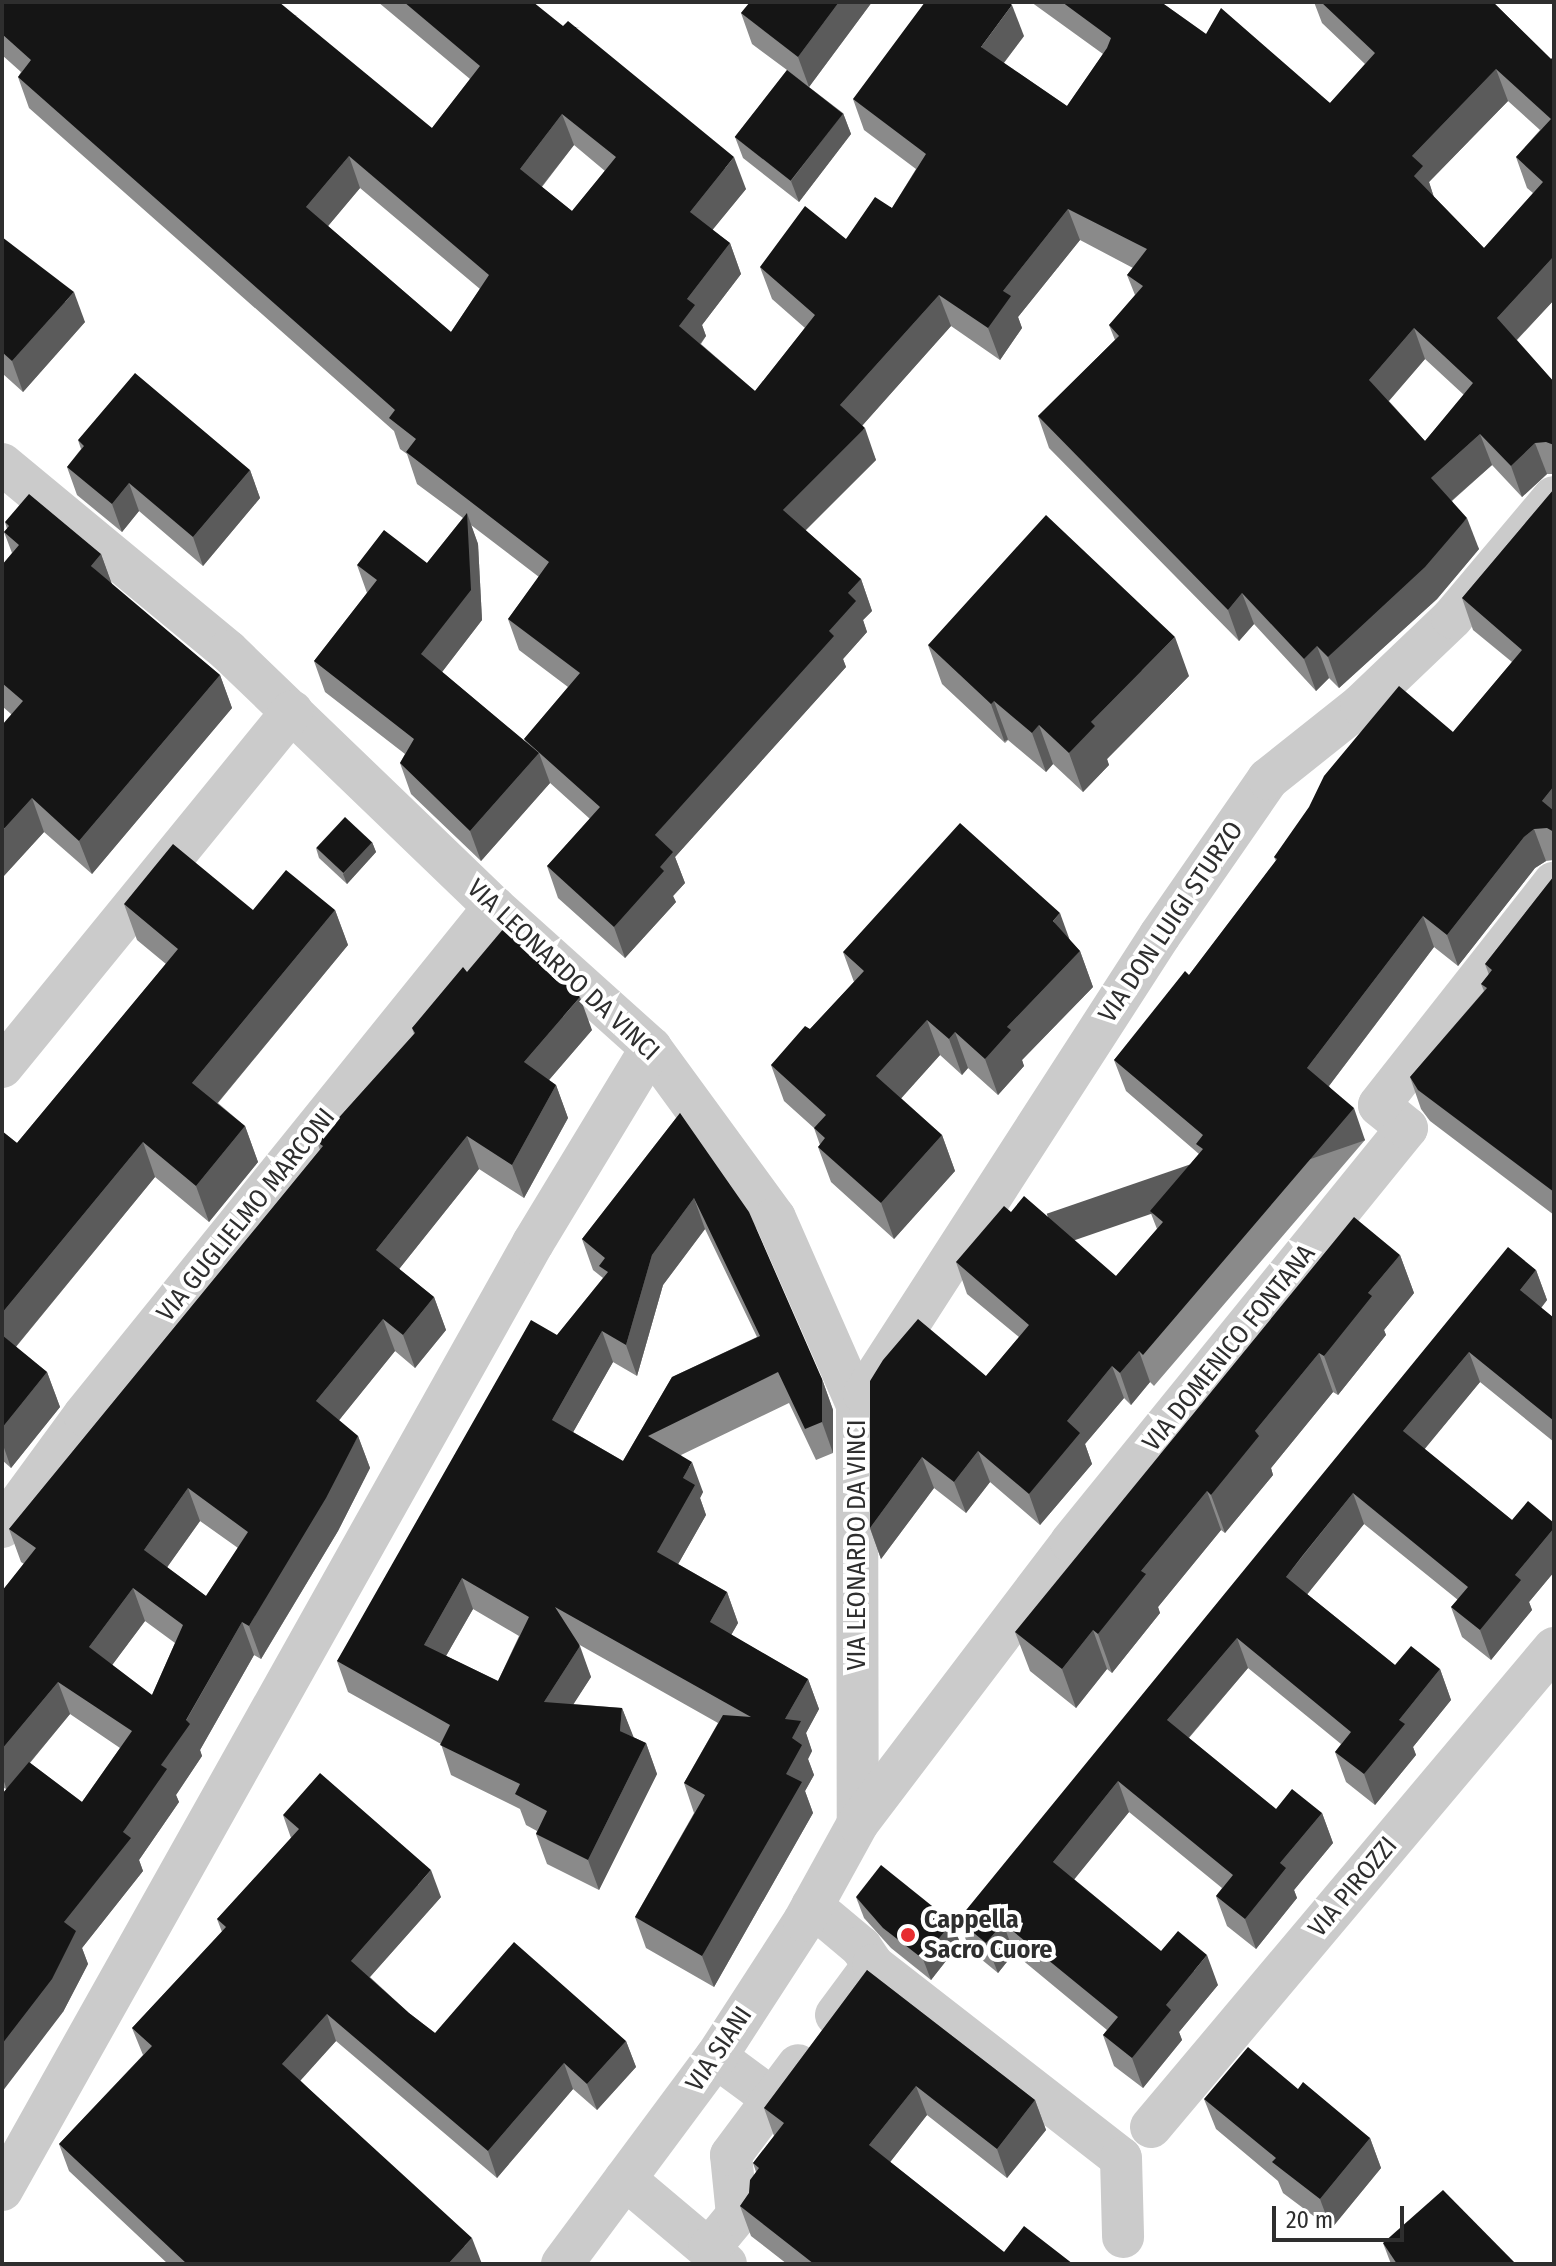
<!DOCTYPE html>
<html>
<head>
<meta charset="utf-8">
<style>
  body { margin:0 }
  #map { position:relative; width:1556px; height:2266px; overflow:hidden; background:#fff; font-family:"Fira Sans Condensed",sans-serif }
  div>[style] { position:absolute }
  [style*='--x'] { left:calc(var(--x)*1px); top:calc(var(--y)*1px); width:calc(var(--w)*1px); rotate:calc(var(--a)*1deg) }
  .minor>* { height:42px; margin:-21px; padding:0 21px; transform-origin:21px; border-radius:21px; background:#cbcbcb }
  .wall>* { inset:0; background:#8a8a8a }
  .shaded-wall>* { inset:0; background:#5b5b5b; transform-origin:0 0 }
  .building>* { inset:0; background:#151515; transform-origin:0 0 }
  .dots>* { width:22px; height:22px; translate:-50% -50%; box-sizing:border-box; border:4px solid #fff; border-radius:50% }
  span { translate:-50% -50%; white-space:nowrap; text-align:center; line-height:1.15; -webkit-text-stroke:8px #fff; paint-order:stroke }
  .street-label { font-size:26px; color:#2e2e2e }
  .poi-label { font-size:26px; color:#2e2e2e; font-weight:700 }
  .left { translate:0 -50%; text-align:left }
  .frame { position:absolute; inset:0; border:4px solid #2e2e2e; pointer-events:none }
  .scale { position:absolute; left:1272px; top:2206px; width:132px; height:36px; box-sizing:border-box; border:4px solid #2e2e2e; border-top:0; padding-left:10px; font-size:24px; line-height:28px; white-space:nowrap; color:#2e2e2e; -webkit-text-stroke:6px #fff; paint-order:stroke }
</style>
</head>
<body>
<div id="map">
  <div class="minor">
    <i style="--x:2;--y:464;--w:293;--a:39.6"></i>
    <i style="--x:228;--y:651;--w:369;--a:43.9"></i>
    <i style="--x:494;--y:907;--w:211;--a:41.9"></i>
    <i style="--x:651;--y:1048;--w:210;--a:53.9"></i>
    <i style="--x:775;--y:1218;--w:204;--a:66.3"></i>
    <i style="--x:857;--y:1405;--w:418;--a:89.9"></i>
    <i style="--x:2;--y:1067;--w:459;--a:-50.8"></i>
    <i style="--x:864;--y:1394;--w:546;--a:-57.18"></i>
    <i style="--x:1160;--y:935;--w:190;--a:-55.3"></i>
    <i style="--x:1268;--y:779;--w:119;--a:-38.5"></i>
    <i style="--x:1361;--y:705;--w:126;--a:-43.7"></i>
    <i style="--x:1452;--y:618;--w:158;--a:-49.9"></i>
    <i style="--x:2;--y:1527;--w:139;--a:-53.8"></i>
    <i style="--x:84;--y:1415;--w:653;--a:-51.09"></i>
    <i style="--x:812;--y:1906;--w:64;--a:39.9"></i>
    <i style="--x:861;--y:1947;--w:22;--a:56"></i>
    <i style="--x:836;--y:2015;--w:62;--a:-53.5"></i>
    <i style="--x:873;--y:1965;--w:314;--a:37.9"></i>
    <i style="--x:1121;--y:2158;--w:79;--a:88.5"></i>
    <i style="--x:716;--y:2057;--w:71;--a:36.4"></i>
    <i style="--x:1151;--y:2127;--w:626;--a:-49.92"></i>
    <i style="--x:625;--y:2179;--w:132;--a:40.1"></i>
    <i style="--x:2;--y:2190;--w:1086;--a:-60.72"></i>
    <i style="--x:533;--y:1243;--w:228;--a:-58.8"></i>
    <i style="--x:709;--y:2249;--w:44;--a:-50.5"></i>
    <i style="--x:737;--y:2215;--w:60;--a:-95.7"></i>
    <i style="--x:731;--y:2155;--w:112;--a:-53.3"></i>
    <i style="--x:562;--y:2264;--w:258;--a:-53.4"></i>
    <i style="--x:716;--y:2057;--w:162;--a:-57.1"></i>
    <i style="--x:804;--y:1921;--w:112;--a:-61.1"></i>
    <i style="--x:858;--y:1823;--w:353;--a:-52.8"></i>
    <i style="--x:1071;--y:1542;--w:533;--a:-50.94"></i>
    <i style="--x:1407;--y:1128;--w:36;--a:-141"></i>
    <i style="--x:1379;--y:1105;--w:283;--a:-51.8"></i>
  </div>
  <div class="wall">
    <i style="clip-path:polygon(evenodd,2px 2px,432px 128px,470px 79px,378px 2px,533px 2px,746px 189px,712px 230px,730px 243px,741px 274px,702px 325px,706px 336px,701px 344px,755px 391px,805px 328px,772px 299px,760px 267px,846px 239px,892px 208px,916px 169px,864px 130px,853px 99px,1024px 36px,1004px 63px,1067px 106px,1103px 54px,1031px 2px,1161px 2px,1206px 34px,1330px 103px,1365px 64px,1322px 23px,1314px 2px,1493px 2px,1551px 59px,1554px 300px,1517px 340px,1554px 382px,1554px 474px,1547px 474px,1522px 497px,1492px 465px,1452px 501px,1479px 549px,1437px 599px,1339px 688px,1329px 678px,1316px 691px,1254px 624px,1239px 641px,1049px 448px,1038px 416px,1115px 340px,1109px 325px,1135px 295px,1127px 275px,1133px 268px,1080px 240px,1018px 317px,1022px 328px,1000px 360px,951px 326px,862px 426px,876px 460px,805px 530px,861px 579px,872px 611px,863px 620px,867px 632px,843px 659px,846px 667px,675px 857px,685px 883px,673px 896px,676px 902px,625px 958px,558px 898px,547px 866px,590px 819px,549px 782px,550px 783px,481px 861px,411px 794px,400px 763px,405px 754px,325px 692px,314px 661px,367px 593px,357px 565px,427px 563px,463px 518px,417px 484px,407px 454px,400px 449px,394px 431px,29px 108px,18px 77px,21px 72px,2px 55px,2px 2px,1508px 101px,1540px 130px,1516px 157px,1527px 188px,1533px 193px,1484px 248px,1434px 197px,1429px 182px,1508px 101px,2px 2px,574px 145px,605px 171px,572px 211px,542px 187px,574px 145px,2px 2px,360px 188px,480px 289px,451px 332px,328px 226px,360px 188px,2px 2px,1425px 359px,1464px 395px,1425px 441px,1389px 401px,1425px 359px,2px 2px,471px 525px,539px 577px,508px 619px,519px 650px,568px 687px,524px 739px,526px 742px,442px 672px,482px 620px,478px 544px,471px 525px)"></i>
    <i style="clip-path:polygon(750px 2px,872px 2px,809px 87px,843px 113px,851px 134px,799px 202px,743px 158px,735px 137px,787px 70px,752px 44px,741px 13px)"></i>
    <i style="clip-path:polygon(2px 237px,85px 322px,23px 392px,3px 374px,2px 374px)"></i>
    <i style="clip-path:polygon(78px 440px,250px 470px,260px 498px,203px 566px,139px 511px,122px 532px,77px 495px,67px 467px,81px 449px)"></i>
    <i style="clip-path:polygon(1554px 489px,1554px 860px,1546px 861px,1535px 868px,1458px 966px,1434px 947px,1329px 1086px,1365px 1140px,1154px 1386px,1150px 1382px,1131px 1405px,1124px 1398px,1085px 1444px,1092px 1464px,1040px 1525px,990px 1482px,966px 1513px,934px 1488px,881px 1559px,870px 1528px,870px 1381px,986px 1376px,1019px 1337px,967px 1294px,956px 1262px,1011px 1212px,1116px 1276px,1157px 1229px,1150px 1211px,1199px 1154px,1126px 1091px,1114px 1060px,1189px 975px,1276px 861px,1274px 857px,1453px 732px,1512px 662px,1473px 630px,1462px 598px)"></i>
    <i style="clip-path:polygon(5px 522px,101px 554px,112px 585px,220px 675px,232px 708px,92px 874px,44px 832px,2px 878px,11px 714px,2px 706px,2px 565px,12px 553px,4px 532px,7px 529px)"></i>
    <i style="clip-path:polygon(928px 645px,1189px 676px,1107px 759px,1109px 765px,1083px 792px,1053px 764px,1046px 772px,1008px 740px,1005px 743px,942px 684px)"></i>
    <i style="clip-path:polygon(372px 842px,376px 852px,347px 884px,319px 858px,316px 848px)"></i>
    <i style="clip-path:polygon(1554px 876px,1554px 1215px,1430px 1121px,1421px 1109px,1410px 1077px,1484px 991px,1481px 984px,1489px 975px,1485px 964px)"></i>
    <i style="clip-path:polygon(124px 904px,253px 910px,335px 910px,348px 945px,218px 1103px,245px 1126px,258px 1162px,209px 1222px,155px 1177px,16px 1347px,47px 1372px,60px 1407px,11px 1468px,2px 1460px,2px 1131px,17px 1143px,166px 964px,137px 940px)"></i>
    <i style="clip-path:polygon(1069px 939px,1080px 951px,1093px 987px,1022px 1060px,1024px 1066px,998px 1095px,968px 1068px,962px 1075px,940px 1055px,901px 1098px,942px 1135px,955px 1171px,894px 1239px,831px 1182px,818px 1147px,820px 1145px,814px 1128px,784px 1101px,771px 1065px,810px 1029px,854px 982px,843px 952px)"></i>
    <i style="clip-path:polygon(evenodd,467px 972px,592px 1030px,549px 1080px,556px 1085px,568px 1118px,524px 1198px,479px 1169px,399px 1269px,434px 1297px,446px 1330px,415px 1368px,395px 1351px,339px 1420px,358px 1436px,370px 1468px,338px 1531px,261px 1659px,254px 1655px,200px 1750px,202px 1756px,176px 1795px,179px 1802px,139px 1860px,143px 1871px,82px 1948px,88px 1964px,63px 2012px,6px 1789px,2px 1787px,2px 1591px,24px 1564px,21px 1562px,9px 1529px,320px 1150px,317px 1142px,414px 1034px,412px 1028px,467px 972px,200px 1521px,238px 1548px,206px 1596px,167px 1567px,200px 1521px,467px 972px,145px 1621px,175px 1643px,152px 1695px,112px 1665px,145px 1621px,467px 972px,70px 1714px,120px 1748px,82px 1802px,30px 1763px,70px 1714px)"></i>
    <i style="clip-path:polygon(evenodd,680px 1113px,822px 1379px,833px 1410px,833px 1453px,816px 1460px,789px 1403px,681px 1455px,703px 1492px,700px 1498px,706px 1515px,678px 1564px,727px 1592px,738px 1623px,731px 1635px,808px 1679px,819px 1709px,806px 1733px,812px 1751px,808px 1759px,814px 1775px,805px 1791px,813px 1813px,714px 1987px,646px 1948px,635px 1917px,694px 1813px,684px 1783px,718px 1723px,578px 1644px,591px 1677px,573px 1704px,622px 1708px,633px 1737px,646px 1743px,657px 1774px,599px 1890px,547px 1864px,536px 1834px,537px 1831px,526px 1825px,520px 1809px,451px 1775px,441px 1744px,348px 1692px,337px 1661px,557px 1335px,603px 1278px,593px 1270px,582px 1239px,680px 1113px,705px 1229px,757px 1337px,672px 1377px,623px 1461px,573px 1432px,613px 1362px,637px 1376px,663px 1285px,705px 1229px,680px 1113px,473px 1609px,519px 1636px,498px 1681px,446px 1656px,473px 1609px)"></i>
    <i style="clip-path:polygon(1400px 1255px,1414px 1293px,1384px 1330px,1386px 1335px,1338px 1395px,1333px 1392px,1271px 1468px,1273px 1475px,1225px 1533px,1221px 1530px,1158px 1607px,1160px 1613px,1112px 1673px,1107px 1669px,1076px 1708px,1030px 1671px,1015px 1632px)"></i>
    <i style="clip-path:polygon(1536px 1270px,1547px 1300px,1541px 1308px,1554px 1318px,1554px 1442px,1480px 1382px,1424px 1449px,1512px 1520px,1554px 1523px,1554px 1572px,1529px 1602px,1532px 1610px,1491px 1660px,1462px 1637px,1451px 1607px,1458px 1600px,1364px 1524px,1307px 1594px,1395px 1665px,1440px 1669px,1451px 1700px,1413px 1747px,1416px 1755px,1375px 1805px,1346px 1782px,1335px 1752px,1341px 1744px,1248px 1668px,1189px 1738px,1276px 1809px,1322px 1813px,1333px 1843px,1294px 1890px,1297px 1898px,1256px 1949px,1227px 1926px,1216px 1896px,1222px 1888px,1129px 1812px,1074px 1879px,1161px 1951px,1218px 1985px,1179px 2032px,1182px 2040px,1143px 2088px,1114px 2066px,1103px 2035px,1107px 2030px,1014px 1953px,998px 1973px,970px 1950px,958px 1920px)"></i>
    <i style="clip-path:polygon(283px 1815px,441px 1897px,370px 1977px,409px 2013px,435px 2033px,626px 2041px,636px 2067px,597px 2110px,573px 2089px,497px 2178px,336px 2041px,300px 2080px,482px 2264px,168px 2264px,69px 2171px,59px 2144px,143px 2055px,132px 2028px,222px 1932px,217px 1919px,291px 1838px)"></i>
    <i style="clip-path:polygon(856px 1897px,952px 1922px,960px 1943px,931px 1980px,891px 1948px,864px 1918px)"></i>
    <i style="clip-path:polygon(867px 1970px,1035px 2100px,1046px 2130px,1007px 2178px,927px 2115px,890px 2162px,1004px 2252px,1073px 2264px,787px 2264px,751px 2236px,740px 2206px,749px 2193px,756px 2172px,753px 2163px,774px 2136px,764px 2108px)"></i>
    <i style="clip-path:polygon(1298px 2089px,1370px 2138px,1381px 2168px,1331px 2229px,1283px 2193px,1278px 2181px,1216px 2129px,1204px 2099px)"></i>
    <i style="clip-path:polygon(1383px 2243px,1516px 2264px,1391px 2264px)"></i>
  </div>
  <div class="shaded-wall">
    <i style="clip-path:polygon(839px 2px,872px 2px,809px 87px,798px 57px)"></i>
    <i style="clip-path:polygon(1012px 5px,1024px 36px,992px 78px,981px 47px)"></i>
    <i style="clip-path:polygon(1496px 69px,1508px 101px,1429px 182px,1434px 198px,1414px 176px,1412px 156px)"></i>
    <i style="clip-path:polygon(843px 113px,851px 134px,799px 202px,791px 181px)"></i>
    <i style="clip-path:polygon(562px 114px,574px 145px,531px 200px,520px 169px)"></i>
    <i style="clip-path:polygon(349px 156px,360px 188px,318px 238px,306px 207px)"></i>
    <i style="clip-path:polygon(734px 157px,746px 189px,701px 244px,690px 212px)"></i>
    <i style="clip-path:polygon(1068px 209px,1080px 240px,1018px 317px,1022px 328px,1000px 360px,988px 328px,1003px 291px)"></i>
    <i style="clip-path:polygon(730px 243px,741px 274px,702px 325px,706px 336px,690px 357px,679px 326px,687px 299px)"></i>
    <i style="clip-path:polygon(1554px 256px,1554px 300px,1508px 349px,1497px 318px)"></i>
    <i style="clip-path:polygon(74px 292px,85px 322px,23px 392px,12px 361px)"></i>
    <i style="clip-path:polygon(939px 295px,951px 326px,852px 437px,840px 405px)"></i>
    <i style="clip-path:polygon(1414px 328px,1425px 359px,1380px 411px,1369px 380px)"></i>
    <i style="clip-path:polygon(865px 428px,876px 460px,794px 542px,783px 510px)"></i>
    <i style="clip-path:polygon(1480px 434px,1492px 465px,1442px 509px,1431px 478px)"></i>
    <i style="clip-path:polygon(1535px 443px,1547px 474px,1522px 497px,1511px 466px)"></i>
    <i style="clip-path:polygon(250px 470px,260px 498px,203px 566px,193px 537px)"></i>
    <i style="clip-path:polygon(129px 483px,139px 511px,122px 532px,112px 504px)"></i>
    <i style="clip-path:polygon(467px 513px,478px 544px,482px 620px,432px 685px,421px 654px)"></i>
    <i style="clip-path:polygon(1467px 518px,1479px 549px,1437px 599px,1339px 688px,1328px 657px)"></i>
    <i style="clip-path:polygon(101px 554px,113px 587px,91px 566px)"></i>
    <i style="clip-path:polygon(861px 579px,872px 611px,863px 620px,867px 632px,843px 659px,846px 667px,675px 857px,685px 883px,673px 896px,676px 902px,625px 958px,614px 927px,660px 867px,655px 835px,829px 631px,848px 593px)"></i>
    <i style="clip-path:polygon(1242px 593px,1254px 624px,1239px 641px,1228px 610px)"></i>
    <i style="clip-path:polygon(1175px 637px,1189px 676px,1107px 759px,1109px 765px,1083px 792px,1069px 753px,1091px 722px)"></i>
    <i style="clip-path:polygon(1317px 646px,1329px 678px,1316px 691px,1304px 659px)"></i>
    <i style="clip-path:polygon(220px 675px,232px 708px,92px 874px,79px 841px)"></i>
    <i style="left:994px;top:701px;width:41px;height:4px;rotate:70deg"></i>
    <i style="clip-path:polygon(1039px 725px,1053px 764px,1046px 772px,1032px 733px)"></i>
    <i style="clip-path:polygon(539px 753px,550px 783px,481px 861px,470px 831px)"></i>
    <i style="clip-path:polygon(1554px 786px,1554px 831px,1553px 832px,1542px 801px)"></i>
    <i style="clip-path:polygon(32px 798px,44px 832px,2px 878px,2px 831px)"></i>
    <i style="clip-path:polygon(1534px 829px,1546px 861px,1535px 868px,1458px 966px,1447px 935px,1524px 837px)"></i>
    <i style="clip-path:polygon(372px 842px,376px 852px,347px 884px,343px 874px)"></i>
    <i style="clip-path:polygon(335px 910px,348px 945px,205px 1118px,192px 1083px)"></i>
    <i style="clip-path:polygon(1060px 913px,1073px 949px,1053px 921px)"></i>
    <i style="clip-path:polygon(1423px 916px,1434px 947px,1319px 1099px,1307px 1068px)"></i>
    <i style="clip-path:polygon(1080px 951px,1093px 987px,1022px 1060px,1024px 1066px,998px 1095px,985px 1059px,1007px 1027px)"></i>
    <i style="clip-path:polygon(580px 997px,592px 1030px,536px 1095px,524px 1062px)"></i>
    <i style="clip-path:polygon(927px 1020px,940px 1055px,889px 1112px,876px 1076px)"></i>
    <i style="clip-path:polygon(955px 1032px,968px 1068px,962px 1075px,949px 1039px)"></i>
    <i style="clip-path:polygon(556px 1085px,568px 1118px,524px 1198px,512px 1165px)"></i>
    <i style="left:1354px;top:1108px;width:34px;height:325px;rotate:71deg"></i>
    <i style="clip-path:polygon(245px 1126px,258px 1162px,209px 1222px,196px 1186px)"></i>
    <i style="clip-path:polygon(942px 1135px,955px 1171px,894px 1239px,881px 1203px)"></i>
    <i style="clip-path:polygon(467px 1136px,479px 1169px,388px 1283px,376px 1250px)"></i>
    <i style="clip-path:polygon(143px 1142px,155px 1177px,4px 1361px,2px 1355px,2px 1313px)"></i>
    <i style="clip-path:polygon(694px 1198px,705px 1229px,663px 1285px,637px 1376px,626px 1345px,652px 1255px)"></i>
    <i style="clip-path:polygon(1400px 1255px,1414px 1293px,1384px 1330px,1386px 1335px,1338px 1395px,1324px 1356px,1368px 1293px)"></i>
    <i style="clip-path:polygon(1536px 1270px,1547px 1300px,1531px 1321px,1520px 1290px)"></i>
    <i style="clip-path:polygon(434px 1297px,446px 1330px,415px 1368px,403px 1335px)"></i>
    <i style="clip-path:polygon(383px 1319px,395px 1351px,328px 1434px,316px 1401px)"></i>
    <i style="clip-path:polygon(602px 1331px,613px 1362px,563px 1450px,552px 1420px)"></i>
    <i style="clip-path:polygon(1139px 1351px,1150px 1382px,1131px 1405px,1120px 1373px)"></i>
    <i style="clip-path:polygon(1469px 1352px,1480px 1382px,1414px 1462px,1403px 1431px)"></i>
    <i style="clip-path:polygon(1319px 1353px,1333px 1392px,1271px 1468px,1273px 1475px,1225px 1533px,1211px 1495px,1255px 1431px)"></i>
    <i style="clip-path:polygon(1112px 1366px,1124px 1398px,1085px 1444px,1092px 1464px,1040px 1525px,1029px 1494px,1067px 1421px)"></i>
    <i style="clip-path:polygon(47px 1372px,60px 1407px,11px 1468px,2px 1442px,2px 1428px)"></i>
    <i style="clip-path:polygon(822px 1379px,833px 1410px,833px 1453px,822px 1422px)"></i>
    <i style="clip-path:polygon(358px 1436px,370px 1468px,338px 1531px,261px 1659px,249px 1626px)"></i>
    <i style="clip-path:polygon(978px 1451px,990px 1482px,966px 1513px,954px 1482px)"></i>
    <i style="clip-path:polygon(922px 1457px,934px 1488px,881px 1559px,870px 1528px)"></i>
    <i style="clip-path:polygon(692px 1462px,703px 1492px,700px 1498px,706px 1515px,668px 1582px,657px 1552px,683px 1478px)"></i>
    <i style="clip-path:polygon(188px 1488px,200px 1521px,156px 1583px,144px 1550px)"></i>
    <i style="clip-path:polygon(1207px 1491px,1221px 1530px,1158px 1607px,1160px 1613px,1112px 1673px,1098px 1634px,1141px 1571px)"></i>
    <i style="clip-path:polygon(1353px 1493px,1364px 1524px,1297px 1607px,1286px 1577px)"></i>
    <i style="clip-path:polygon(1554px 1528px,1554px 1572px,1529px 1602px,1532px 1610px,1491px 1660px,1480px 1630px,1515px 1575px)"></i>
    <i style="clip-path:polygon(462px 1578px,473px 1609px,435px 1675px,424px 1645px)"></i>
    <i style="clip-path:polygon(133px 1588px,145px 1621px,101px 1680px,89px 1647px)"></i>
    <i style="clip-path:polygon(727px 1592px,738px 1623px,721px 1653px,710px 1622px)"></i>
    <i style="clip-path:polygon(242px 1622px,254px 1655px,200px 1750px,202px 1756px,176px 1795px,179px 1802px,139px 1860px,143px 1871px,82px 1948px,88px 1964px,63px 2012px,2px 2092px,2px 2044px,64px 1922px,123px 1832px)"></i>
    <i style="clip-path:polygon(1093px 1630px,1107px 1669px,1076px 1708px,1062px 1669px)"></i>
    <i style="clip-path:polygon(1237px 1638px,1248px 1668px,1178px 1750px,1167px 1720px)"></i>
    <i style="clip-path:polygon(580px 1646px,591px 1677px,555px 1733px,544px 1702px)"></i>
    <i style="clip-path:polygon(1440px 1669px,1451px 1700px,1413px 1747px,1416px 1755px,1375px 1805px,1364px 1774px,1399px 1720px)"></i>
    <i style="clip-path:polygon(808px 1679px,819px 1709px,806px 1733px,812px 1751px,808px 1759px,814px 1775px,805px 1791px,813px 1813px,714px 1987px,702px 1956px,786px 1774px,785px 1719px)"></i>
    <i style="clip-path:polygon(58px 1682px,70px 1714px,7px 1790px,2px 1776px,2px 1749px)"></i>
    <i style="clip-path:polygon(622px 1708px,634px 1738px,620px 1731px)"></i>
    <i style="clip-path:polygon(646px 1743px,657px 1774px,599px 1890px,588px 1860px)"></i>
    <i style="clip-path:polygon(1118px 1781px,1129px 1812px,1064px 1892px,1053px 1862px)"></i>
    <i style="clip-path:polygon(1322px 1813px,1333px 1843px,1294px 1890px,1297px 1898px,1256px 1949px,1245px 1919px,1280px 1863px)"></i>
    <i style="clip-path:polygon(431px 1870px,441px 1897px,361px 1987px,351px 1961px)"></i>
    <i style="clip-path:polygon(952px 1922px,960px 1943px,931px 1980px,923px 1959px)"></i>
    <i style="clip-path:polygon(1003px 1923px,1014px 1953px,998px 1973px,986px 1943px)"></i>
    <i style="clip-path:polygon(1207px 1955px,1218px 1985px,1179px 2032px,1182px 2040px,1143px 2088px,1132px 2058px,1166px 2005px)"></i>
    <i style="clip-path:polygon(327px 2014px,336px 2041px,292px 2090px,282px 2064px)"></i>
    <i style="clip-path:polygon(626px 2041px,636px 2067px,597px 2110px,587px 2084px)"></i>
    <i style="clip-path:polygon(564px 2063px,573px 2089px,497px 2178px,488px 2151px)"></i>
    <i style="clip-path:polygon(916px 2086px,927px 2115px,880px 2175px,869px 2145px)"></i>
    <i style="clip-path:polygon(1035px 2100px,1046px 2130px,1007px 2178px,997px 2149px)"></i>
    <i style="clip-path:polygon(1370px 2138px,1381px 2168px,1331px 2229px,1320px 2199px)"></i>
    <i style="clip-path:polygon(472px 2238px,482px 2264px,448px 2264px)"></i>
  </div>
  <div class="building">
    <i style="clip-path:polygon(evenodd,2px 2px,279px 2px,432px 128px,480px 66px,404px 2px,533px 2px,563px 26px,568px 21px,734px 157px,690px 212px,730px 243px,687px 299px,695px 305px,679px 326px,755px 391px,815px 315px,760px 267px,805px 206px,846px 239px,875px 197px,892px 208px,926px 154px,853px 99px,925px 2px,1009px 2px,1012px 5px,981px 47px,1067px 106px,1107px 48px,1111px 38px,1062px 2px,1161px 2px,1206px 34px,1221px 8px,1330px 103px,1375px 53px,1321px 2px,1493px 2px,1551px 59px,1554px 56px,1554px 256px,1497px 318px,1554px 382px,1554px 445px,1546px 442px,1535px 443px,1511px 466px,1480px 434px,1431px 478px,1467px 518px,1425px 567px,1328px 657px,1317px 646px,1304px 659px,1242px 593px,1228px 610px,1038px 416px,1119px 336px,1109px 325px,1143px 286px,1127px 275px,1147px 249px,1068px 209px,1003px 291px,1011px 296px,988px 328px,939px 295px,840px 405px,865px 428px,783px 510px,861px 579px,848px 593px,856px 601px,829px 631px,834px 636px,655px 835px,673px 852px,660px 867px,664px 871px,614px 927px,547px 866px,600px 807px,524px 739px,580px 673px,508px 619px,549px 562px,406px 452px,416px 439px,389px 418px,395px 410px,18px 77px,31px 60px,2px 34px,2px 2px,1496px 69px,1551px 119px,1516px 157px,1543px 182px,1484px 248px,1414px 176px,1423px 166px,1412px 156px,1496px 69px,2px 2px,562px 114px,616px 157px,572px 211px,520px 169px,562px 114px,2px 2px,349px 156px,489px 275px,451px 332px,306px 207px,349px 156px,2px 2px,1414px 328px,1473px 383px,1425px 441px,1369px 380px,1414px 328px)"></i>
    <i style="clip-path:polygon(750px 2px,839px 2px,798px 57px,741px 13px)"></i>
    <i style="left:787px;top:70px;width:71px;height:85px;rotate:38deg"></i>
    <i style="clip-path:polygon(2px 237px,74px 292px,12px 361px,2px 352px)"></i>
    <i style="clip-path:polygon(135px 373px,250px 470px,193px 537px,129px 483px,112px 504px,67px 467px,84px 446px,78px 440px)"></i>
    <i style="clip-path:polygon(1554px 489px,1554px 786px,1542px 801px,1554px 811px,1554px 832px,1547px 828px,1534px 829px,1524px 837px,1447px 935px,1423px 916px,1307px 1068px,1354px 1108px,1143px 1355px,1139px 1351px,1120px 1373px,1112px 1366px,1067px 1421px,1080px 1433px,1029px 1494px,978px 1451px,954px 1482px,922px 1457px,870px 1528px,870px 1381px,883px 1360px,918px 1319px,986px 1376px,1029px 1325px,956px 1262px,1004px 1206px,1011px 1212px,1024px 1196px,1116px 1276px,1163px 1222px,1150px 1211px,1203px 1149px,1196px 1144px,1203px 1135px,1114px 1060px,1185px 971px,1189px 975px,1277px 859px,1274px 857px,1309px 807px,1324px 776px,1399px 686px,1453px 732px,1522px 650px,1462px 598px)"></i>
    <i style="clip-path:polygon(29px 494px,101px 554px,91px 566px,220px 675px,79px 841px,32px 798px,2px 831px,2px 725px,23px 701px,2px 683px,2px 565px,19px 545px,4px 532px,9px 526px,5px 522px)"></i>
    <i style="clip-path:polygon(467px 513px,471px 590px,421px 654px,539px 753px,470px 831px,400px 763px,414px 739px,314px 661px,377px 580px,357px 565px,384px 530px,427px 563px)"></i>
    <i style="clip-path:polygon(1046px 515px,1175px 637px,1091px 722px,1095px 726px,1069px 753px,1039px 725px,1032px 733px,994px 701px,991px 704px,928px 645px)"></i>
    <i style="left:345px;top:817px;width:37px;height:42px;rotate:43deg"></i>
    <i style="clip-path:polygon(960px 823px,1060px 913px,1053px 921px,1080px 951px,1007px 1027px,1011px 1030px,985px 1059px,955px 1032px,949px 1039px,927px 1020px,876px 1076px,942px 1135px,881px 1203px,818px 1147px,825px 1138px,814px 1128px,826px 1115px,771px 1065px,805px 1026px,810px 1029px,864px 971px,843px 952px)"></i>
    <i style="clip-path:polygon(173px 844px,253px 910px,286px 870px,335px 910px,192px 1083px,245px 1126px,196px 1186px,143px 1142px,2px 1313px,2px 1131px,17px 1143px,178px 949px,124px 904px)"></i>
    <i style="clip-path:polygon(1554px 876px,1554px 1192px,1418px 1090px,1410px 1077px,1487px 988px,1481px 984px,1492px 970px,1485px 964px)"></i>
    <i style="clip-path:polygon(evenodd,504px 928px,580px 997px,524px 1062px,556px 1085px,512px 1165px,467px 1136px,376px 1250px,434px 1297px,403px 1335px,383px 1319px,316px 1401px,358px 1436px,326px 1498px,249px 1626px,242px 1622px,186px 1720px,190px 1724px,161px 1765px,167px 1769px,123px 1832px,131px 1838px,64px 1922px,76px 1931px,52px 1979px,2px 2044px,2px 1794px,29px 1762px,82px 1802px,132px 1731px,58px 1682px,2px 1749px,2px 1591px,36px 1548px,9px 1529px,323px 1146px,317px 1142px,415px 1033px,412px 1028px,463px 967px,467px 972px,504px 928px,188px 1488px,248px 1532px,206px 1596px,144px 1550px,188px 1488px,504px 928px,133px 1588px,183px 1625px,152px 1695px,89px 1647px,133px 1588px)"></i>
    <i style="clip-path:polygon(evenodd,680px 1113px,749px 1212px,822px 1379px,822px 1422px,805px 1429px,778px 1372px,648px 1436px,692px 1462px,683px 1478px,695px 1485px,657px 1552px,727px 1592px,710px 1622px,808px 1679px,785px 1719px,801px 1721px,792px 1738px,802px 1745px,786px 1774px,802px 1782px,702px 1956px,635px 1917px,705px 1795px,684px 1783px,723px 1715px,751px 1717px,555px 1607px,580px 1646px,544px 1702px,622px 1708px,620px 1731px,646px 1743px,588px 1860px,536px 1834px,547px 1811px,515px 1794px,520px 1784px,440px 1745px,450px 1725px,337px 1661px,531px 1320px,557px 1335px,608px 1272px,599px 1266px,605px 1258px,582px 1239px,680px 1113px,694px 1198px,760px 1336px,672px 1377px,623px 1461px,552px 1420px,602px 1331px,626px 1345px,652px 1255px,694px 1198px,680px 1113px,462px 1578px,529px 1617px,498px 1681px,424px 1645px,462px 1578px)"></i>
    <i style="clip-path:polygon(1354px 1217px,1400px 1255px,1368px 1293px,1372px 1296px,1324px 1356px,1319px 1353px,1255px 1431px,1259px 1436px,1211px 1495px,1207px 1491px,1141px 1571px,1146px 1574px,1098px 1634px,1093px 1630px,1062px 1669px,1015px 1632px)"></i>
    <i style="clip-path:polygon(1508px 1247px,1536px 1270px,1520px 1290px,1554px 1318px,1554px 1421px,1469px 1352px,1403px 1431px,1512px 1520px,1528px 1501px,1554px 1523px,1554px 1528px,1515px 1575px,1521px 1580px,1480px 1630px,1451px 1607px,1468px 1587px,1353px 1493px,1303px 1555px,1286px 1577px,1395px 1665px,1411px 1646px,1440px 1669px,1399px 1720px,1405px 1724px,1364px 1774px,1335px 1752px,1351px 1732px,1237px 1638px,1167px 1720px,1276px 1809px,1292px 1789px,1322px 1813px,1280px 1863px,1286px 1868px,1245px 1919px,1216px 1896px,1233px 1875px,1118px 1781px,1053px 1862px,1161px 1951px,1178px 1931px,1207px 1955px,1166px 2005px,1171px 2010px,1132px 2058px,1103px 2035px,1118px 2017px,1003px 1923px,986px 1943px,958px 1920px)"></i>
    <i style="clip-path:polygon(2px 1335px,47px 1372px,2px 1428px)"></i>
    <i style="clip-path:polygon(320px 1773px,431px 1870px,351px 1961px,409px 2013px,435px 2033px,514px 1942px,626px 2041px,587px 2084px,564px 2063px,488px 2151px,327px 2014px,282px 2064px,472px 2238px,448px 2264px,187px 2264px,59px 2144px,152px 2046px,132px 2028px,226px 1927px,217px 1919px,299px 1829px,283px 1815px)"></i>
    <i style="clip-path:polygon(881px 1865px,952px 1922px,923px 1959px,883px 1928px,856px 1897px)"></i>
    <i style="clip-path:polygon(867px 1970px,1035px 2100px,997px 2149px,916px 2086px,869px 2145px,1004px 2252px,1024px 2226px,1073px 2264px,814px 2264px,740px 2206px,749px 2193px,750px 2180px,759px 2168px,753px 2163px,784px 2123px,764px 2108px)"></i>
    <i style="clip-path:polygon(1248px 2047px,1298px 2089px,1303px 2082px,1370px 2138px,1320px 2199px,1272px 2162px,1276px 2158px,1204px 2099px)"></i>
    <i style="clip-path:polygon(1443px 2190px,1516px 2264px,1397px 2264px,1383px 2243px)"></i>
  </div>
  <div class="dots">
    <i style="left:908px;top:1935px;background:#e72d30"></i>
  </div>
  <div class="street-label">
    <span style="left:1171px;top:922px;rotate:-56deg">VIA DON LUIGI STURZO</span>
    <span style="left:563px;top:970px;rotate:43deg">VIA LEONARDO DA VINCI</span>
    <span style="left:246px;top:1215px;rotate:-51deg">VIA GUGLIELMO MARCONI</span>
    <span style="left:1229px;top:1348px;rotate:-51deg">VIA DOMENICO FONTANA</span>
    <span style="left:857px;top:1545px;rotate:-90deg">VIA LEONARDO DA VINCI</span>
    <span style="left:1353px;top:1887px;rotate:-50deg">VIA PIROZZI</span>
    <span style="left:719px;top:2049px;rotate:-56deg">VIA SIANI</span>
  </div>
  <div class="poi-label">
    <span class="left" style="left:924px;top:1935px">Cappella<br>Sacro Cuore</span>
  </div>
  <div class="frame"></div>
  <div class="scale">20 m</div>
</div>
</body>
</html>
